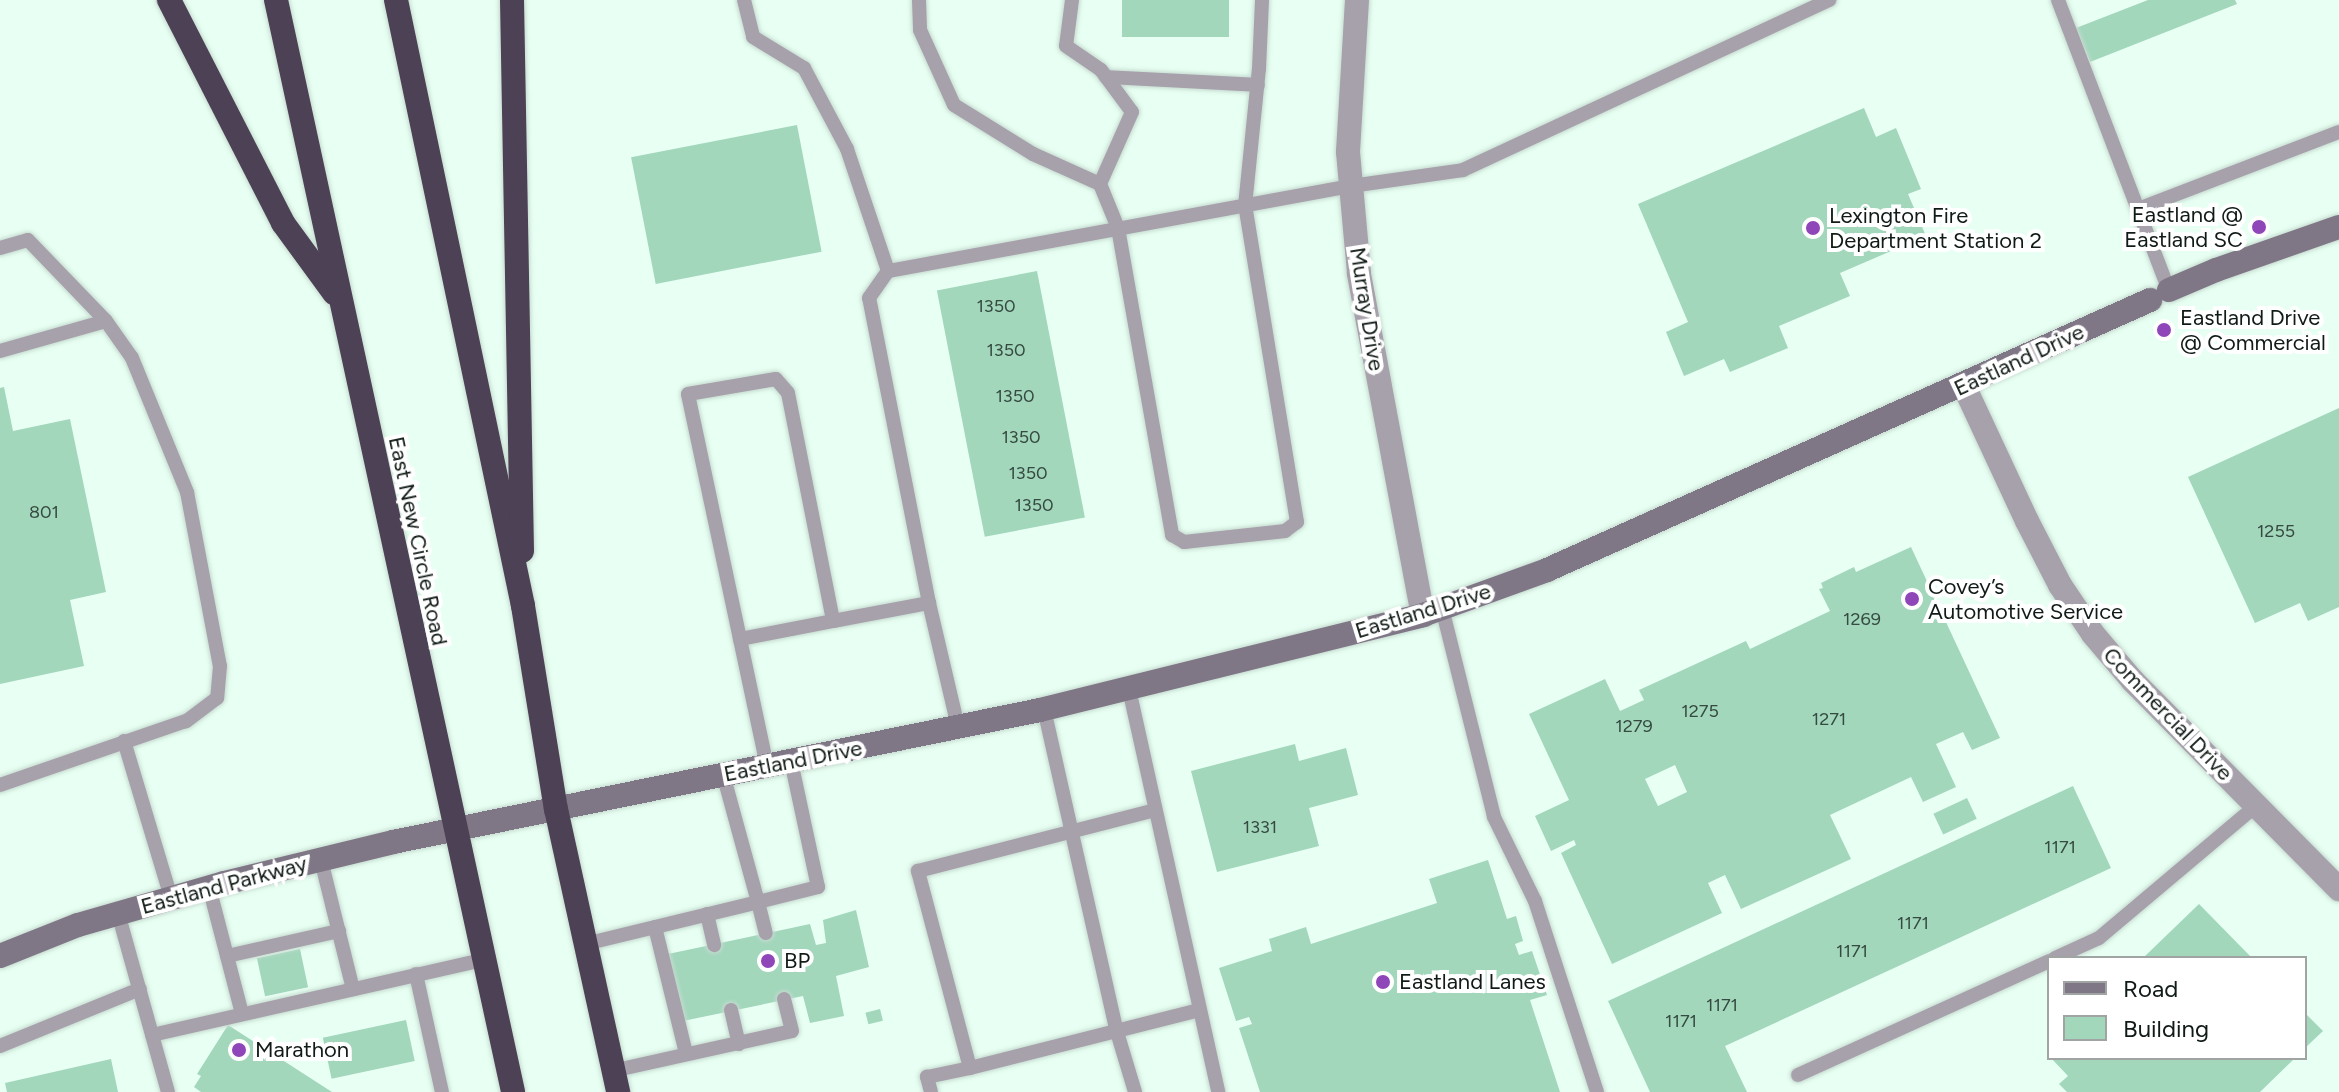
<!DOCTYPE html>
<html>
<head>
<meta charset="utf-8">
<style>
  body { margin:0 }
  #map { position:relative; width:2339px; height:1092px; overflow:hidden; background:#e8fff3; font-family:Figtree,sans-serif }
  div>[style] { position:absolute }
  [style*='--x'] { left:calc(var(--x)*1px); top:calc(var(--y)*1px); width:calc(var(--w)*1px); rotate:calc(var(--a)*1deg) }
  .building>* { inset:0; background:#a2d7bc; transform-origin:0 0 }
  .roads { filter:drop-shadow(0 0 2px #c6dbd0) drop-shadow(0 0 2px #c6dbd0) }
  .lane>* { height:14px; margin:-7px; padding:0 7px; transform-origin:7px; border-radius:7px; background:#a7a1ab }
  .street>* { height:24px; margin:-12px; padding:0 12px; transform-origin:12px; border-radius:12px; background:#a7a1ab }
  .secondary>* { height:24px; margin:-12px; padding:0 12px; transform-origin:12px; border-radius:12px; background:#807786 }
  .highway>* { height:24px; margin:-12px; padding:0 12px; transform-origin:12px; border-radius:12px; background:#4d4155 }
  .dots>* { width:22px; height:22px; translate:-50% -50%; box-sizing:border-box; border:4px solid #fff; border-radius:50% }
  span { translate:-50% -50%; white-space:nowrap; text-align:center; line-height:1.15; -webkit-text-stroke:8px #fff; paint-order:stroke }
  .number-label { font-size:18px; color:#354a40 }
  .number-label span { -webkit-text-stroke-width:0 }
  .poi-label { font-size:22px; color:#111b16 }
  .right { translate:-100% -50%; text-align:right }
  .left { translate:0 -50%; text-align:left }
  .street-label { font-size:22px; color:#111b16 }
  .legend { position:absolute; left:2047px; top:956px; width:260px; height:104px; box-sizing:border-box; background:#fff; border:2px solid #a0a4a2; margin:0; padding:10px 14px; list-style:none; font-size:24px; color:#111b16 }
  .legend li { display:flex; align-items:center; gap:16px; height:40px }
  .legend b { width:40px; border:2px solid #a0a4a2 }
</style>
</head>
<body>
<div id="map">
  <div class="building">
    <i style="left:1122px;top:0;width:107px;height:37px"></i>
    <i style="clip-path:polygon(2148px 0,2235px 0,2237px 4px,2090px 62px,2076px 28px)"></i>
    <i style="clip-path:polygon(1864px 108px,1876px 137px,1896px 128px,1921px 189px,1908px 194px,1926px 236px,1840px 273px,1850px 296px,1779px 326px,1788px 348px,1730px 372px,1724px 359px,1684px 376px,1666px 332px,1688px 322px,1638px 204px)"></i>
    <i style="left:797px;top:125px;width:129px;height:169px;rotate:79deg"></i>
    <i style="left:1037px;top:271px;width:251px;height:102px;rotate:79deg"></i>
    <i style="clip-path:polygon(4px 387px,13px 431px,70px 419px,106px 592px,70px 600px,84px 666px,0 684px,0 388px)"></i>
    <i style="clip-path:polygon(2339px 408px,2339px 607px,2308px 621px,2300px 603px,2255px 623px,2188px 477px)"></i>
    <i style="clip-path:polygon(evenodd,1911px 547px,2000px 738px,1972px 750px,1963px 732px,1936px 744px,1956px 787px,1923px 802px,1911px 777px,1830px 815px,1851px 859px,1741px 909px,1725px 875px,1708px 883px,1722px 913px,1612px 964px,1561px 853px,1576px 845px,1574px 840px,1551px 851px,1535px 816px,1569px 800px,1529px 714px,1605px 679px,1620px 711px,1644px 700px,1639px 690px,1746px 641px,1750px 649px,1830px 611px,1819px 589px,1823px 588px,1821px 583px,1854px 567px,1856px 572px,1911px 547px,1675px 765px,1687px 792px,1658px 806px,1645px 779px,1675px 765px)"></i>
    <i style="clip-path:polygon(1295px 744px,1299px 761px,1346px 748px,1358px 795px,1309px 808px,1319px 846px,1217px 872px,1191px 771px)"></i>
    <i style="clip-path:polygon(2073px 786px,2111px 868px,1725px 1046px,1747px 1092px,1650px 1092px,1608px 1001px)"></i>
    <i style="left:1967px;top:798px;width:23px;height:37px;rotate:65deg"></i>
    <i style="clip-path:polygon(1488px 860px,1507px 919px,1516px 916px,1523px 941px,1515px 944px,1519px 955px,1532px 951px,1547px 995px,1530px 1000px,1560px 1092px,1260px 1092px,1239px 1028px,1252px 1024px,1249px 1017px,1236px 1021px,1219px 968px,1272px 951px,1269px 939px,1306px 927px,1311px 944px,1437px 903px,1429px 879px)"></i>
    <i style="clip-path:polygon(2199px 904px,2252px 958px,2143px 958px)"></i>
    <i style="clip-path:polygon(856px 910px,869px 967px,836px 976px,844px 1016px,810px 1023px,803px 996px,683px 1021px,668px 954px,810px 924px,816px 945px,826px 943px,823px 920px)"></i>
    <i style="left:300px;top:949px;width:39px;height:44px;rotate:78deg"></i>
    <i style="left:880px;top:1009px;width:12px;height:15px;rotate:76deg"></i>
    <i style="clip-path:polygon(2305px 1013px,2323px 1031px,2305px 1048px)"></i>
    <i style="left:406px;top:1020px;width:42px;height:85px;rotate:78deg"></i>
    <i style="clip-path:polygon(228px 1025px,332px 1092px,201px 1092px,194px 1087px,201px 1076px,197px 1074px)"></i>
    <i style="clip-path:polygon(2051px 1058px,2295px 1058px,2260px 1092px,2067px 1092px,2059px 1084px,2068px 1076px)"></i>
    <i style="clip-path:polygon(111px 1059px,118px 1092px,7px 1092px,5px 1083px)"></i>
  </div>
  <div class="roads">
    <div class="lane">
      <i style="--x:744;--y:0;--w:38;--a:76"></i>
      <i style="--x:753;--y:37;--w:60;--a:31.3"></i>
      <i style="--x:804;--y:68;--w:92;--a:62"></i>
      <i style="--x:847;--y:149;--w:129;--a:71.4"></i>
      <i style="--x:919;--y:0;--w:30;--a:88"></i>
      <i style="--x:920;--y:30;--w:82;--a:65.6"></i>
      <i style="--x:954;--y:105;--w:93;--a:31.8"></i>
      <i style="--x:1033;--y:154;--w:73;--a:24.1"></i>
      <i style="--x:1100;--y:184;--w:48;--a:67.8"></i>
      <i style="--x:1118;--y:228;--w:312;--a:80"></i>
      <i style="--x:1172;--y:535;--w:14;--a:30"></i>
      <i style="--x:1184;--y:542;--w:102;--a:-6.2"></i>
      <i style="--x:1285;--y:531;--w:15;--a:-37"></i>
      <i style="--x:1297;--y:522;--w:320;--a:-99.3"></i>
      <i style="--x:1245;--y:206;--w:138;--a:-84.2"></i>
      <i style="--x:1259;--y:69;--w:69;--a:-87.5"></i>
      <i style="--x:1072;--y:0;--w:46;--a:97.4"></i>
      <i style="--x:1066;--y:46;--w:42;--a:34.4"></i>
      <i style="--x:1101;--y:70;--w:52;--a:53.6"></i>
      <i style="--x:1132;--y:112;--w:79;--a:114"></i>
      <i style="--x:2058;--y:0;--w:311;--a:69.1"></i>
      <i style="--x:1106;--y:77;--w:152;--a:3"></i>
      <i style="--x:2138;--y:209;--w:215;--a:-21"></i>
      <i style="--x:0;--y:248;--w:29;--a:-16"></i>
      <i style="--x:28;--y:240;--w:112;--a:46.1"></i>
      <i style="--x:106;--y:321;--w:45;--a:54.9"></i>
      <i style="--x:132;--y:358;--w:145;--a:67.7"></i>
      <i style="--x:187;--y:492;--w:177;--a:79.3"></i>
      <i style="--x:220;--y:666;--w:32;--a:95"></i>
      <i style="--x:217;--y:698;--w:39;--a:143"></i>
      <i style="--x:186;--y:721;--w:197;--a:161"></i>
      <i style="--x:0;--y:351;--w:110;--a:-15.8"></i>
      <i style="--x:929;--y:603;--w:311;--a:-101.1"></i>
      <i style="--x:869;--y:298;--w:33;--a:-55"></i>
      <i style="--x:888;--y:271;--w:471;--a:-10.4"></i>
      <i style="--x:1351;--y:186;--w:113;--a:-8.1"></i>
      <i style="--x:1463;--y:170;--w:404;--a:-24.9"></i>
      <i style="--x:1442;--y:608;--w:215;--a:76"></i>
      <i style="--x:1494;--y:817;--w:93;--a:64"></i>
      <i style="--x:1535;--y:901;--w:201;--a:72"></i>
      <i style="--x:740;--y:639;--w:95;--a:-11"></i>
      <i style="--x:1129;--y:689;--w:413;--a:77.5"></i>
      <i style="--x:1044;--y:709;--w:331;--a:77.3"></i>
      <i style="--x:1117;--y:1032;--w:63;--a:73.3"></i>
      <i style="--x:124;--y:741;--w:164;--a:73.3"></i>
      <i style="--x:767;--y:766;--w:380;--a:-102"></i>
      <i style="--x:688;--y:394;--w:89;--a:-9.7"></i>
      <i style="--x:776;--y:379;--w:18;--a:49"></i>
      <i style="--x:788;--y:393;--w:232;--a:78.8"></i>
      <i style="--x:833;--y:621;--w:98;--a:-10.6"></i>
      <i style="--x:929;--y:603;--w:127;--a:76.8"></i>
      <i style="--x:723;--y:774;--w:133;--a:74.7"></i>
      <i style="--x:758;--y:902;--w:62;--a:-14"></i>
      <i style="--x:818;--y:887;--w:129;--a:-102.1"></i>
      <i style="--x:321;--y:860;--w:133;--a:76.1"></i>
      <i style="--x:209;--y:887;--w:131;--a:75.4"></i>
      <i style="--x:118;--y:913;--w:186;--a:74.4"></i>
      <i style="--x:707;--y:914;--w:32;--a:77"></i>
      <i style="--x:655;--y:927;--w:130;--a:76.2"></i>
      <i style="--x:585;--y:944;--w:178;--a:-13.6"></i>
      <i style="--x:758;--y:902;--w:32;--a:76"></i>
      <i style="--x:227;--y:956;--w:115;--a:-12.6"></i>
      <i style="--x:2055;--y:958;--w:48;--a:-24.4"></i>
      <i style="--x:2099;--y:938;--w:205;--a:-40.1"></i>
      <i style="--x:416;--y:974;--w:121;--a:77.6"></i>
      <i style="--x:731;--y:1010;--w:35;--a:77"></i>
      <i style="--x:152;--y:1035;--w:337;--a:-12.8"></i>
      <i style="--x:0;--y:1046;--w:151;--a:-22.2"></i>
      <i style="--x:970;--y:1068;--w:236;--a:-14.2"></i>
      <i style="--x:612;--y:1071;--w:184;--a:-12.5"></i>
      <i style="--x:792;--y:1031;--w:33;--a:-104"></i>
      <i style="--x:1798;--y:1075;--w:276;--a:-24.4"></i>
      <i style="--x:931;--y:1092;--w:16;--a:-105"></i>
      <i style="--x:927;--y:1077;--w:44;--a:-11.8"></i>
      <i style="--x:970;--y:1068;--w:204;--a:-104.8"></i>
      <i style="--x:918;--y:871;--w:245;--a:-14.4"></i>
    </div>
    <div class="street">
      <i style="--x:1357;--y:0;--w:152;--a:93.4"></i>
      <i style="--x:1348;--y:152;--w:122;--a:84.8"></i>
      <i style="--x:1359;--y:274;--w:347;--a:79.4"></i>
      <i style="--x:1964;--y:386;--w:149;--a:65"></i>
      <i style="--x:2027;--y:521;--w:72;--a:62.7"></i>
      <i style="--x:2060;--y:585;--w:59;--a:56"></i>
      <i style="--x:2093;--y:634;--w:62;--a:49.6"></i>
      <i style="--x:2133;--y:681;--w:293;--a:45.3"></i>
    </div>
    <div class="secondary">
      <i style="--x:2169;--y:290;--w:51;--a:-23.1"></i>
      <i style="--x:2216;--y:270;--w:130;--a:-19.3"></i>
      <i style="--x:0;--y:956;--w:84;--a:-21.7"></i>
      <i style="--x:78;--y:925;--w:152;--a:-16"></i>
      <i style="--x:224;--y:883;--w:174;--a:-13.6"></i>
      <i style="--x:393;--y:842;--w:660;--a:-11.53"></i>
      <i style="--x:1040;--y:710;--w:395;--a:-13.9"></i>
      <i style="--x:1423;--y:615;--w:132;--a:-19.9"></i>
      <i style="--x:1547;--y:570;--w:661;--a:-24.12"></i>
    </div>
    <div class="highway">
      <i style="--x:169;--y:0;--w:250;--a:62.9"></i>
      <i style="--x:283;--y:223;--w:87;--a:53.9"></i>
      <i style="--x:276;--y:0;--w:1117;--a:77.75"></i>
      <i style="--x:396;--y:0;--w:619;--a:78.16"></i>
      <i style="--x:523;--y:606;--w:206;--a:80.8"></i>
      <i style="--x:556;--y:809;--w:290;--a:77.6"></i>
      <i style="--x:512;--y:0;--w:551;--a:88.96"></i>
    </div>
  </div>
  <div class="dots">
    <i style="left:2259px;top:227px;background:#8e46b9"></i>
    <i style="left:1813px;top:228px;background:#8e46b9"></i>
    <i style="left:2164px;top:330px;background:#8e46b9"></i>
    <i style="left:1912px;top:599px;background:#8e46b9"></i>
    <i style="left:768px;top:961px;background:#8e46b9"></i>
    <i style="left:1383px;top:982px;background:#8e46b9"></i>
    <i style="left:239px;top:1050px;background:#8e46b9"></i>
  </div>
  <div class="number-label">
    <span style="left:996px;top:306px">1350</span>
    <span style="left:1006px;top:350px">1350</span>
    <span style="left:1015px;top:396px">1350</span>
    <span style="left:1021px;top:437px">1350</span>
    <span style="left:1028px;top:473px">1350</span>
    <span style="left:1034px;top:505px">1350</span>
    <span style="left:44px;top:512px">801</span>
    <span style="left:2276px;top:531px">1255</span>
    <span style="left:1862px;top:619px">1269</span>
    <span style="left:1700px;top:711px">1275</span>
    <span style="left:1829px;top:719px">1271</span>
    <span style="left:1634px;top:726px">1279</span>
    <span style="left:1260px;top:827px">1331</span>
    <span style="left:2060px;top:847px">1171</span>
    <span style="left:1913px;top:923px">1171</span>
    <span style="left:1852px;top:951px">1171</span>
    <span style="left:1722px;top:1005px">1171</span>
    <span style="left:1681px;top:1021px">1171</span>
  </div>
  <div class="poi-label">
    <span class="right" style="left:2243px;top:227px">Eastland @<br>Eastland SC</span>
    <span class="left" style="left:1829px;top:228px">Lexington Fire<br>Department Station 2</span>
    <span class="left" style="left:2180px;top:330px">Eastland Drive<br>@ Commercial</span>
    <span class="left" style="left:1928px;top:599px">Covey’s<br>Automotive Service</span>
    <span class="left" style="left:784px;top:961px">BP</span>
    <span class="left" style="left:1399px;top:982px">Eastland Lanes</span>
    <span class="left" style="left:255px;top:1050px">Marathon</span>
  </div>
  <div class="street-label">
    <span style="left:1367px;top:309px;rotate:81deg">Murray Drive</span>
    <span style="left:2019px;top:360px;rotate:-25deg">Eastland Drive</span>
    <span style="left:418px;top:541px;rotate:78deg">East New Circle Road</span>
    <span style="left:1423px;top:611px;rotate:-17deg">Eastland Drive</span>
    <span style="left:2168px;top:714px;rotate:46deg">Commercial Drive</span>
    <span style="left:793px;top:761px;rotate:-11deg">Eastland Drive</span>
    <span style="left:224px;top:885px;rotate:-15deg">Eastland Parkway</span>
  </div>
  <ul class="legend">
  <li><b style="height:10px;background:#807786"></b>Road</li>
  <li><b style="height:22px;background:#a2d7bc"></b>Building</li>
  </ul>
</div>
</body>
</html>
